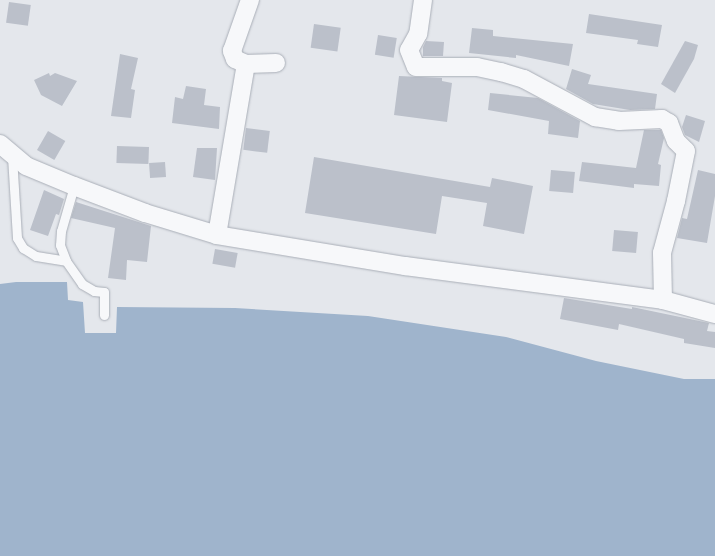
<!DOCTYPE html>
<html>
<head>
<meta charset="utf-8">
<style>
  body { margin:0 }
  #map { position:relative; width:715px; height:556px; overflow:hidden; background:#e4e7ec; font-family:"Exo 2",sans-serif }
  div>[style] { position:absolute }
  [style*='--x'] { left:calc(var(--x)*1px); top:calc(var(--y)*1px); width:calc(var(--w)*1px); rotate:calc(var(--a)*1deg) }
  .water>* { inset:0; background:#9fb4cc }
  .building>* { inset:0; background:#bbc0ca; transform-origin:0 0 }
  .roads { filter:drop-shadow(0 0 1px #a9aeb7) drop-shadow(0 0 1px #a9aeb7) }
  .lane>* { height:9px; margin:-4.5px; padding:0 4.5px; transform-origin:4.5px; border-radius:4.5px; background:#f7f8fa }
  .street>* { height:18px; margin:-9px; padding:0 9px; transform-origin:9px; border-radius:9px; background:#f7f8fa }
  span { translate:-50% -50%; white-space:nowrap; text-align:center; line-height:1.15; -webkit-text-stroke:3px #f4f6f9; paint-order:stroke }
</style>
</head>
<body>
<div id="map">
  <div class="water">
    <i style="clip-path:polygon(16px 282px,67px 282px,68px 300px,83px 302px,85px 333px,116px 333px,117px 307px,235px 308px,368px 316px,506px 337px,596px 361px,684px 379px,715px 379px,715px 556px,0 556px,0 284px)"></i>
  </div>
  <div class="building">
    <i style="left:9px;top:2px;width:22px;height:21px;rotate:8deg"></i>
    <i style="clip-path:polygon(589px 14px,662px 25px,658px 47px,637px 44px,638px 40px,586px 33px)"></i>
    <i style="left:314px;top:24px;width:27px;height:24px;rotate:8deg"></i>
    <i style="clip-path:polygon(472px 28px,493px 30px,493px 36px,573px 44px,569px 66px,516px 55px,516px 58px,469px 53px)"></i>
    <i style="left:378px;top:35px;width:19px;height:20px;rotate:9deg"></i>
    <i style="clip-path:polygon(426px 41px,444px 42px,443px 56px,423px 56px,423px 47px)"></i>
    <i style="clip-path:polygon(685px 41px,698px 45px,694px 59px,675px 93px,661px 84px)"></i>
    <i style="clip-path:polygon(120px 54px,138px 58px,131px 89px,135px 90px,131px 118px,111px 116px)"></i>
    <i style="clip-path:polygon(572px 69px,591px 75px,588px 84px,657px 94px,655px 109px,630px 110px,593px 104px,566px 89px)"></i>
    <i style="clip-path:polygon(49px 73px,50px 76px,55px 73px,77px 81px,62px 106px,41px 95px,34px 80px)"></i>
    <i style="clip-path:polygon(399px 76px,442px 78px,442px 81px,452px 83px,447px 122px,394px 115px)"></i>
    <i style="clip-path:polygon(186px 86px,206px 89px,204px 105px,220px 107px,219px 129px,172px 123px,175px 97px,183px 99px)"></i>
    <i style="clip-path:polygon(490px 93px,538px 98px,580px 121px,578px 138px,548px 134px,549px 121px,488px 110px)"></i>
    <i style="clip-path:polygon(686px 115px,705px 121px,699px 142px,685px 135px,682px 127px)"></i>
    <i style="left:246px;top:128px;width:24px;height:22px;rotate:7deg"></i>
    <i style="clip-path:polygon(644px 130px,661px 130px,664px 138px,658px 164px,661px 165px,659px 186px,634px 184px,634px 188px,579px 181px,582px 162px,636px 168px)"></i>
    <i style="left:48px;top:131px;width:20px;height:22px;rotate:30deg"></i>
    <i style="left:117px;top:146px;width:32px;height:17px;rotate:2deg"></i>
    <i style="clip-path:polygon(197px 148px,217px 148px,215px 180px,193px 177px)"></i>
    <i style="clip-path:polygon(314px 157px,490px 187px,492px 178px,533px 186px,524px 234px,483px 226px,487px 203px,442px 196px,436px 234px,305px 213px)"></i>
    <i style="left:165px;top:162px;width:15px;height:16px;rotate:86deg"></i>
    <i style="left:551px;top:170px;width:24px;height:21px;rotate:5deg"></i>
    <i style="clip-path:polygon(698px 170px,715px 174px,715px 196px,707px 243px,677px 238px,682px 218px,687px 219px)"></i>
    <i style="clip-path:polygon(44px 190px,64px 199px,59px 215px,56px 214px,48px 236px,30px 230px)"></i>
    <i style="clip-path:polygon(76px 202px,151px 226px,147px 262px,127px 260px,126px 280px,108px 278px,115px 228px,71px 218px)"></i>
    <i style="left:614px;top:230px;width:24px;height:21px;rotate:5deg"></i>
    <i style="left:215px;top:249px;width:23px;height:15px;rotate:10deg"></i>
    <i style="clip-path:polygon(564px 298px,632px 309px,632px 307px,709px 323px,707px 331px,715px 332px,715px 348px,684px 343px,684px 339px,619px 324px,618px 330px,560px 319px)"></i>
  </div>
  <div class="roads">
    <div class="lane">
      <i style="--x:12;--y:156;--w:82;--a:86.5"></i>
      <i style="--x:17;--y:238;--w:12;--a:59"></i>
      <i style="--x:23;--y:248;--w:15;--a:32"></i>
      <i style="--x:36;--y:256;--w:30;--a:9"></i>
      <i style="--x:74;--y:186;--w:47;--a:106.1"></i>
      <i style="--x:61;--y:231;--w:14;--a:94"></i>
      <i style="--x:60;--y:245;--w:17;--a:69"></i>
      <i style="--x:66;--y:261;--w:28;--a:55"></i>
      <i style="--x:82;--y:284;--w:14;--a:30"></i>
      <i style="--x:94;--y:291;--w:10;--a:6"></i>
      <i style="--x:104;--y:292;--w:23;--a:90"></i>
    </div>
    <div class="street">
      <i style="--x:423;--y:0;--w:34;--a:98"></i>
      <i style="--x:418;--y:34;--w:18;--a:119"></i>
      <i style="--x:409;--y:50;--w:18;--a:68"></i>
      <i style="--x:416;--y:67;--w:61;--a:0"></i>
      <i style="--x:477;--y:67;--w:25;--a:12"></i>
      <i style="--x:501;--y:72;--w:24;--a:17"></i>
      <i style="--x:524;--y:79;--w:81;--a:28.2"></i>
      <i style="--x:595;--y:117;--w:24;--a:9"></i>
      <i style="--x:619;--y:121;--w:43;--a:-2.7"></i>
      <i style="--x:662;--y:119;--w:8;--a:30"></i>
      <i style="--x:669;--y:123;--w:19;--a:69"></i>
      <i style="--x:676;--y:141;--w:14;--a:45"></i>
      <i style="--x:686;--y:151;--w:51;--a:101.3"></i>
      <i style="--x:676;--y:201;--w:54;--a:105.1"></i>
      <i style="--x:662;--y:253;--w:47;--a:88.8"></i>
      <i style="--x:246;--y:64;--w:12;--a:-156"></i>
      <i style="--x:235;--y:59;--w:9;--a:-111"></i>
      <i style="--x:232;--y:51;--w:54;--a:-70.6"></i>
      <i style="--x:0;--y:144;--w:34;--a:40"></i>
      <i style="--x:26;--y:166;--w:52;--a:22.6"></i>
      <i style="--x:74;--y:186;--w:76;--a:20.8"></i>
      <i style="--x:145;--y:213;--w:75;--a:17"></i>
      <i style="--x:217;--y:235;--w:191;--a:9.4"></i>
      <i style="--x:405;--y:266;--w:260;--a:7.5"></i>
      <i style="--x:663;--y:300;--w:54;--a:15.1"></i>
      <i style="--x:217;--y:235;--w:173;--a:-80.4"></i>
      <i style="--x:246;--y:64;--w:30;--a:-2"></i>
    </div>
  </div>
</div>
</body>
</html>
